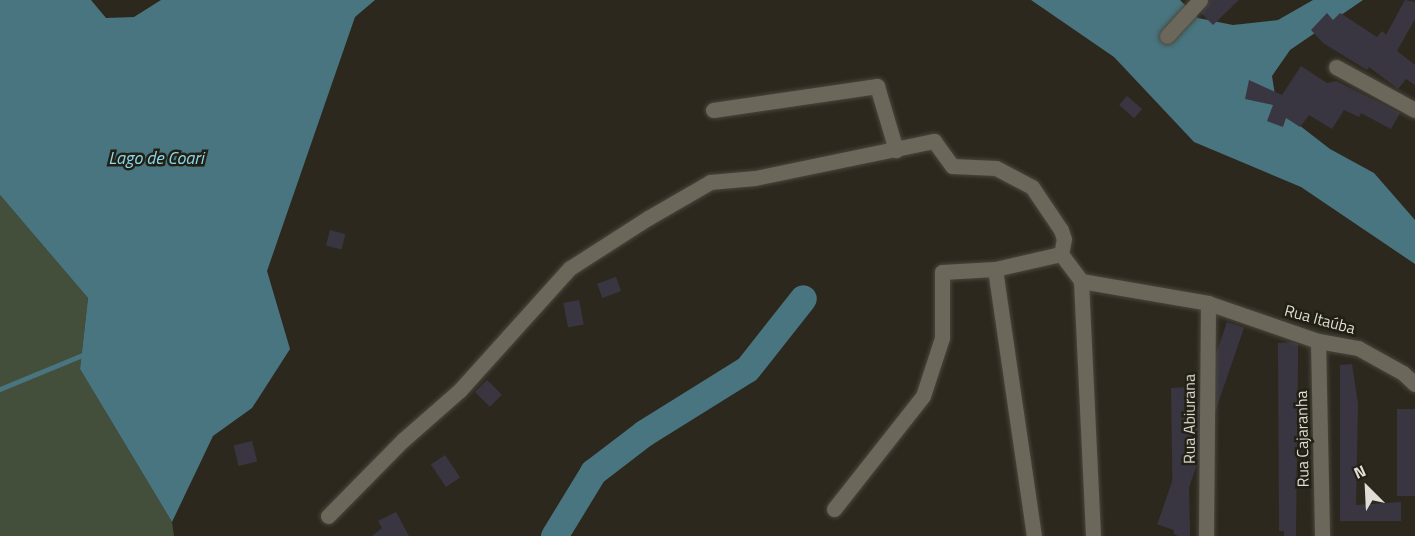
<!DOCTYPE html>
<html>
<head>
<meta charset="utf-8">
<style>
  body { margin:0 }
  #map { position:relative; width:1415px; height:536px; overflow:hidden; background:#2c281e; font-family:"Titillium Web",sans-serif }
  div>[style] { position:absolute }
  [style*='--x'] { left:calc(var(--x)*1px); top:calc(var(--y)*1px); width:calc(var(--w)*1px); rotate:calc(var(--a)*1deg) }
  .green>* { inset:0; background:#434e3b }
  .water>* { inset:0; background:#48757f }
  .stream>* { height:4.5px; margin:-2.25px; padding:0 2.25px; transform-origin:2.25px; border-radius:2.25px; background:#48757f }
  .river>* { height:27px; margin:-13.5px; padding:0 13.5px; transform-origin:13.5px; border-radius:13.5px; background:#48757f }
  .building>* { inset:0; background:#3a3641; transform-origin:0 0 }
  .roads { filter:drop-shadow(0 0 2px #4a463d) drop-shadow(0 0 2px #4a463d) }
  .minor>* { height:15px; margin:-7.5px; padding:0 7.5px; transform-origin:7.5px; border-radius:7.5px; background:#6c675b }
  span { translate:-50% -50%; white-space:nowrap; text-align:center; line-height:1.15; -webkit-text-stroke:5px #221f14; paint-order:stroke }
  .street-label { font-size:16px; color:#dfddd6 }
  .water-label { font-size:18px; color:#89d8eb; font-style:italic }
  .north { position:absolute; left:1337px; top:458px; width:60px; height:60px; -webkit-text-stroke:4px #221f14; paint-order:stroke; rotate:336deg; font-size:16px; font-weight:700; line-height:24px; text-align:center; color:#dfddd6 }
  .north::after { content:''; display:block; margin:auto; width:21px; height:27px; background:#dfddd6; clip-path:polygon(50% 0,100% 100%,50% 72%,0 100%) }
</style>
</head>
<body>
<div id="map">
  <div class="green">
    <i style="clip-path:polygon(0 195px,88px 298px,80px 369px,172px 522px,174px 536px,0 536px)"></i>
  </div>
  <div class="water">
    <i style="clip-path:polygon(0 0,91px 0,106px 18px,134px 17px,161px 0,375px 0,355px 17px,267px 271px,290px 349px,252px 408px,213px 436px,172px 522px,80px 369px,88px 298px,0 195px)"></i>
    <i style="clip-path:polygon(1031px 0,1180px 0,1198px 18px,1233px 25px,1278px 20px,1313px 0,1363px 0,1290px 50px,1272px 76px,1277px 108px,1330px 149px,1374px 173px,1415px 220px,1415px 264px,1301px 187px,1194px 142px,1114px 57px)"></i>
  </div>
  <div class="stream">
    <i style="--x:0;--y:389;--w:92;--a:-22.4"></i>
  </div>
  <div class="river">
    <i style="--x:554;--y:536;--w:75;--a:-58.6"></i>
    <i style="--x:593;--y:472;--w:64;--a:-37.4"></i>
    <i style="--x:644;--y:433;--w:121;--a:-31.9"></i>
    <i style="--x:747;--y:369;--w:90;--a:-51.7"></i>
  </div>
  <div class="building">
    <i style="clip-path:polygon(1210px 0,1239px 0,1213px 25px,1201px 13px)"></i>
    <i style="clip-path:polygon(1405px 0,1415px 2px,1415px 19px,1397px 51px,1415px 65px,1415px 85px,1406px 79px,1398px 89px,1369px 67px,1367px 70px,1323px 43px,1311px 30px,1327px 13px,1333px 20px,1340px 13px,1377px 37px,1382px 31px,1386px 35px)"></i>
    <i style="clip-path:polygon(1301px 66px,1327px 83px,1336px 81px,1400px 113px,1391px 129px,1361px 113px,1359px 117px,1344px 110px,1332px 129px,1309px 115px,1300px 127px,1286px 118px,1283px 127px,1267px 121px,1273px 105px,1245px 99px,1249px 80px,1282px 95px)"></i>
    <i style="left:1127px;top:96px;width:20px;height:12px;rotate:41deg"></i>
    <i style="left:330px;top:230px;width:16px;height:16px;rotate:15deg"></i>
    <i style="left:616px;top:277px;width:15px;height:20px;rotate:70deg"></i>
    <i style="left:579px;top:300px;width:25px;height:16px;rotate:79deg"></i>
    <i style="left:1227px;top:322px;width:18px;height:214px;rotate:19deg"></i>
    <i style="clip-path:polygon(1292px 342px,1298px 344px,1298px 360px,1296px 536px,1284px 536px,1284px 531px,1279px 531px,1278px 343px)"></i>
    <i style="clip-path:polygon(1352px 364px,1358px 404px,1356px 505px,1401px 502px,1401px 521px,1340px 521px,1340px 365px)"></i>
    <i style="left:487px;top:380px;width:21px;height:17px;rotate:45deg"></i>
    <i style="clip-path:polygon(1187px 387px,1190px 536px,1178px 536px,1174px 534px,1173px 521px,1171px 388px)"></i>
    <i style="left:1415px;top:409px;width:87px;height:18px;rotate:90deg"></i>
    <i style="left:252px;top:441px;width:21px;height:19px;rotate:76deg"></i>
    <i style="left:445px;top:455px;width:27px;height:17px;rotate:56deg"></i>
    <i style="clip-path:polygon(396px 512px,409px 536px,372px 536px,382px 528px,378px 521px)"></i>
  </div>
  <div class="roads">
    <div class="minor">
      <i style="--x:1167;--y:36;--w:49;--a:-47.5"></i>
      <i style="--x:1336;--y:67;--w:90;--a:28.6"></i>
      <i style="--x:713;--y:110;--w:166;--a:-8.3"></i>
      <i style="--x:877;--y:86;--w:67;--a:73.5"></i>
      <i style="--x:995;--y:269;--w:270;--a:81.7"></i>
      <i style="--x:1081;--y:281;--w:255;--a:87.3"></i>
      <i style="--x:1318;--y:341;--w:195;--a:88.8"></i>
      <i style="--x:834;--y:509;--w:144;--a:-51.8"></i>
      <i style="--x:923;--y:396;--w:61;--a:-71.9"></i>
      <i style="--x:942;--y:338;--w:66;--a:-90"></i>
      <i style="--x:942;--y:272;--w:53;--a:-3.2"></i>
      <i style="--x:995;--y:269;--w:68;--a:-12.8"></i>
      <i style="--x:328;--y:516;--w:107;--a:-45.4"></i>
      <i style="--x:403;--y:440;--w:76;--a:-41.3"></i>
      <i style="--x:460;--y:390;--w:164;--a:-48"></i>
      <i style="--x:570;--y:268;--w:93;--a:-32.7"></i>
      <i style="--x:648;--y:218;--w:72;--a:-30.1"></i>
      <i style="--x:710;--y:182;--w:45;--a:-5.1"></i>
      <i style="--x:755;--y:178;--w:183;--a:-11.7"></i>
      <i style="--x:934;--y:141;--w:31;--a:54"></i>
      <i style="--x:952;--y:166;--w:44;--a:2.6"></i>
      <i style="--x:996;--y:168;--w:41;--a:27.8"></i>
      <i style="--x:1032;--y:187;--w:52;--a:56"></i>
      <i style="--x:1061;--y:230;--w:9;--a:72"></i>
      <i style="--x:1064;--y:239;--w:15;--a:101"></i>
      <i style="--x:1061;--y:254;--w:34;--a:53"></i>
      <i style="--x:1081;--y:281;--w:129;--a:9.8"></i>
      <i style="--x:1208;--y:303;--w:116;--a:19.1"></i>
      <i style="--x:1318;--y:341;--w:41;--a:9.9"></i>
      <i style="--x:1358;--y:348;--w:51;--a:29.1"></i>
      <i style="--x:1403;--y:373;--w:16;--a:43"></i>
      <i style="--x:1206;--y:536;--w:233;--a:-89.5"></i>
    </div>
  </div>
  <div class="street-label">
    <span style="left:1320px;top:319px;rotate:15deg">Rua Itaúba</span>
    <span style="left:1189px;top:419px;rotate:-90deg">Rua Abiurana</span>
    <span style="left:1302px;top:439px;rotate:-91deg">Rua Cajaranha</span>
  </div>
  <div class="water-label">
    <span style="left:156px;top:158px">Lago de Coari</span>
  </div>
  <div class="north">N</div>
</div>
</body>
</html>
